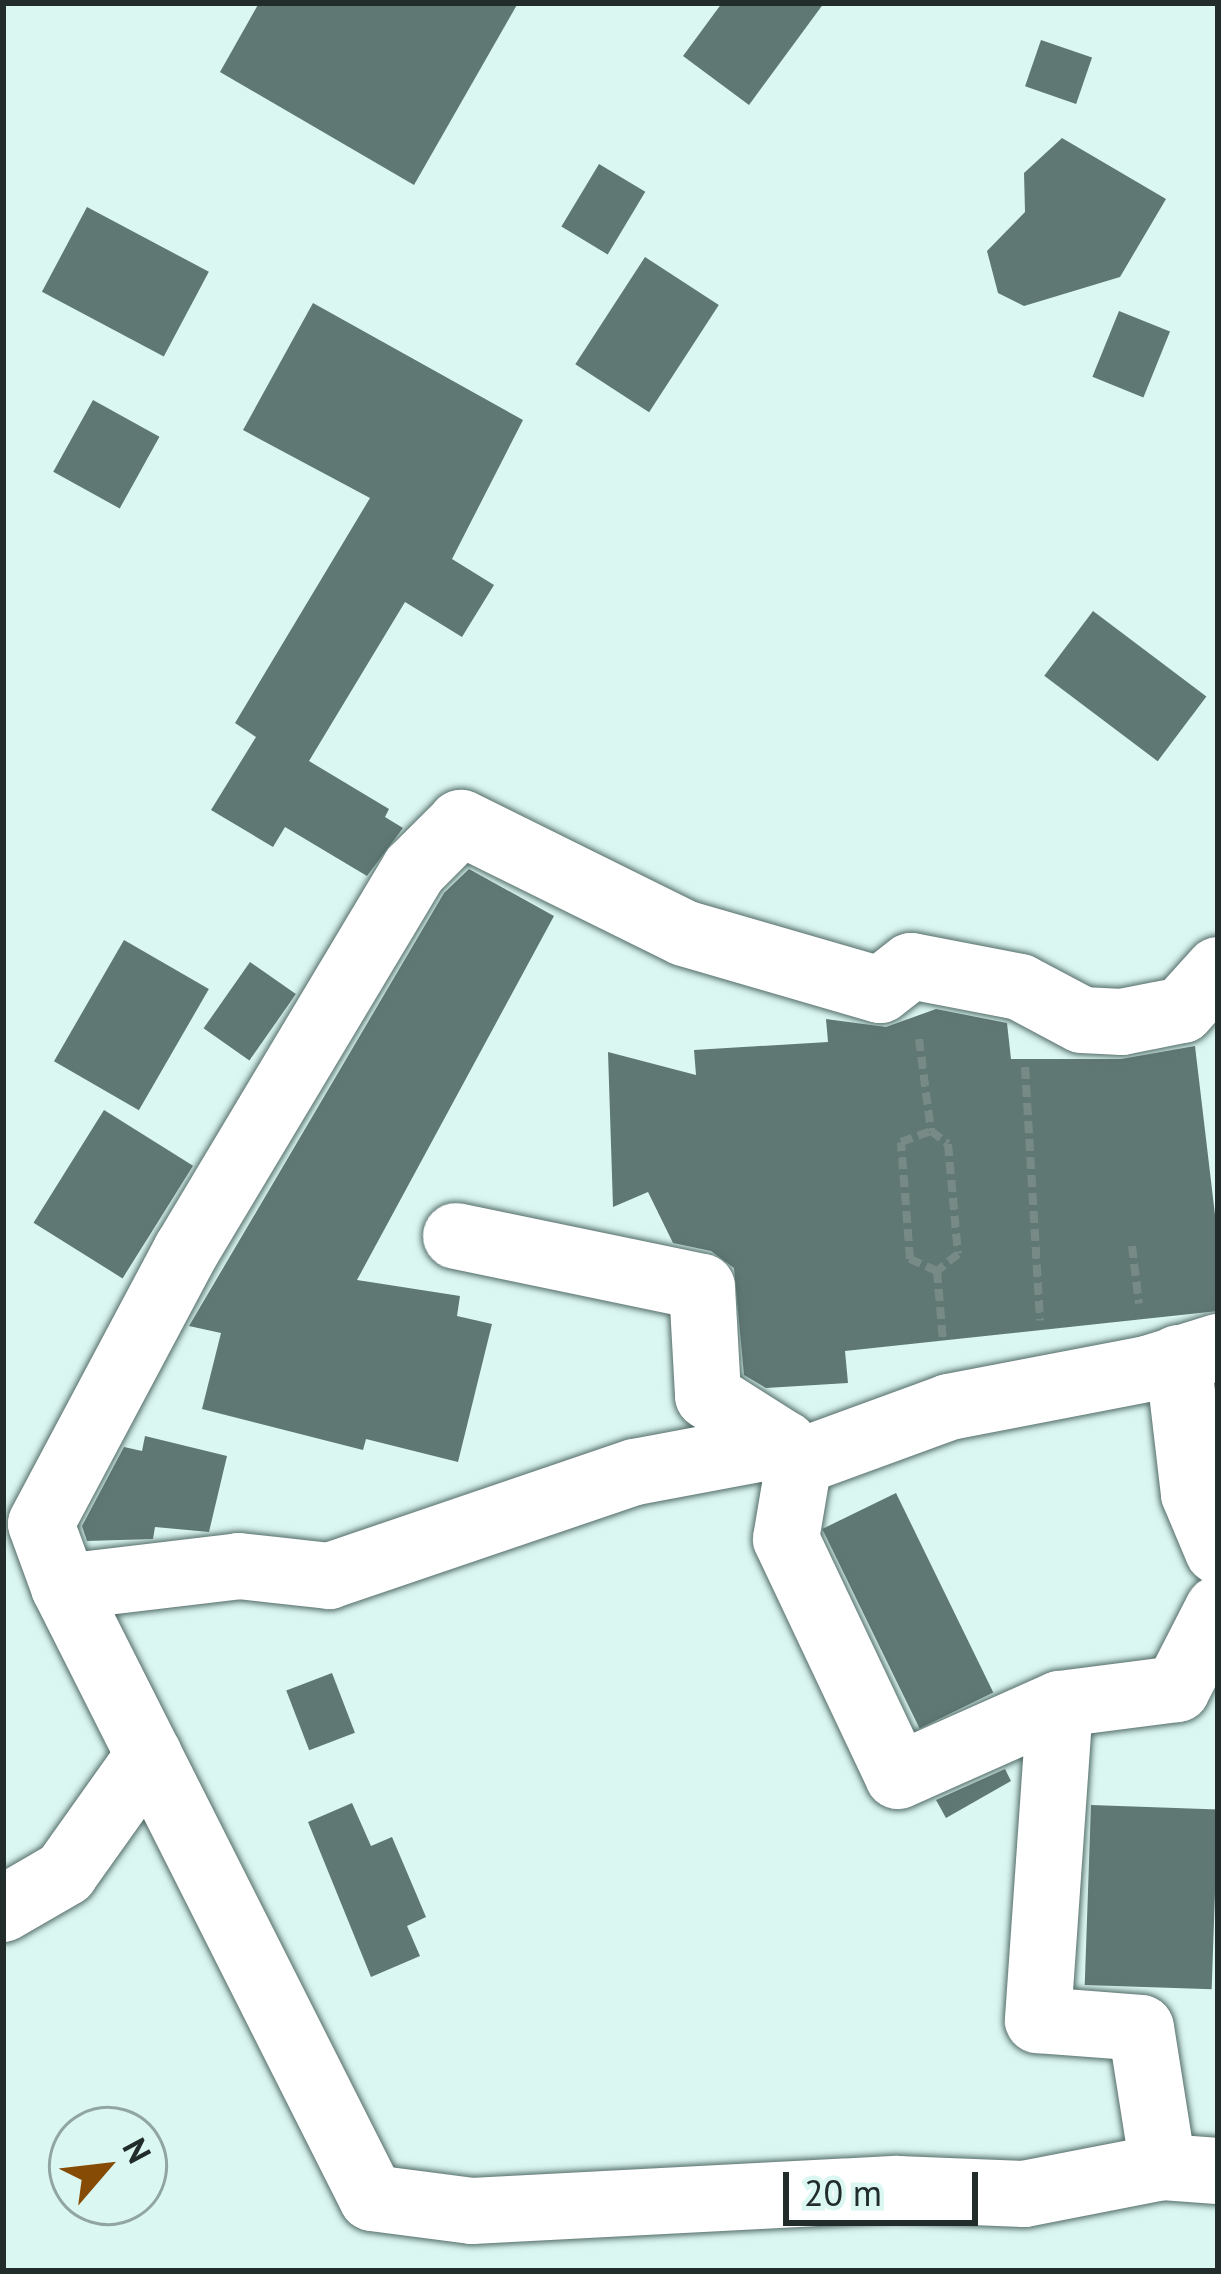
<!DOCTYPE html>
<html>
<head>
<meta charset="utf-8">
<style>
  body { margin:0 }
  #map { position:relative; width:1221px; height:2274px; overflow:hidden; background:#dbf7f2; font-family:"PT Sans",sans-serif }
  div>[style] { position:absolute }
  [style*='--x'] { left:calc(var(--x)*1px); top:calc(var(--y)*1px); width:calc(var(--w)*1px); rotate:calc(var(--a)*1deg) }
  .building>* { inset:0; background:#607874; transform-origin:0 0 }
  .path>* { height:8px; margin-top:-4px; transform-origin:0; background:repeating-linear-gradient(90deg,#778a86 0 12px,transparent 0 18px) }
  .roads { filter:drop-shadow(0 0 3px #536b67) drop-shadow(0 0 3px #536b67) }
  .minor>* { height:66px; margin:-33px; padding:0 33px; transform-origin:33px; border-radius:33px; background:#fff }
  span { translate:-50% -50%; white-space:nowrap; text-align:center; line-height:1.15; -webkit-text-stroke:9px #dbf7f2; paint-order:stroke }
  .frame { position:absolute; inset:0; border:6px solid #222d2b; pointer-events:none }
  .north { position:absolute; left:48px; top:2106px; width:120px; height:120px; box-sizing:border-box; background:#dbf7f2; border:3px solid #91a6a2; border-radius:50%; rotate:62deg; font-size:33px; font-weight:700; line-height:48px; text-align:center; color:#222d2b }
  .north::after { content:''; display:block; margin:auto; width:42px; height:54px; background:#864b04; clip-path:polygon(50% 0,100% 100%,50% 72%,0 100%) }
  .scale { position:absolute; left:783px; top:2172px; width:195px; height:54px; box-sizing:border-box; border:6px solid #222d2b; border-top:0; padding-left:15px; font-size:36px; line-height:42px; white-space:nowrap; color:#222d2b; -webkit-text-stroke:9px #dbf7f2; paint-order:stroke }
</style>
</head>
<body>
<div id="map">
  <div class="building">
    <i style="clip-path:polygon(259px 3px,518px 3px,414px 185px,220px 72px)"></i>
    <i style="clip-path:polygon(722px 3px,824px 3px,749px 105px,683px 56px)"></i>
    <i style="left:1041px;top:40px;width:54px;height:49px;rotate:19deg"></i>
    <i style="clip-path:polygon(1062px 138px,1166px 199px,1120px 277px,1024px 306px,998px 293px,987px 251px,1025px 212px,1024px 173px)"></i>
    <i style="left:599px;top:164px;width:54px;height:73px;rotate:31deg"></i>
    <i style="left:87px;top:207px;width:138px;height:96px;rotate:28deg"></i>
    <i style="left:645px;top:257px;width:88px;height:128px;rotate:33deg"></i>
    <i style="clip-path:polygon(313px 303px,523px 420px,452px 559px,494px 585px,462px 637px,405px 602px,309px 761px,389px 809px,385px 817px,403px 828px,367px 876px,285px 827px,273px 847px,211px 810px,256px 737px,235px 723px,370px 498px,243px 430px)"></i>
    <i style="left:1119px;top:311px;width:55px;height:71px;rotate:22deg"></i>
    <i style="left:93px;top:400px;width:76px;height:82px;rotate:29deg"></i>
    <i style="left:1093px;top:611px;width:142px;height:81px;rotate:37deg"></i>
    <i style="clip-path:polygon(469px 869px,554px 916px,357px 1280px,460px 1296px,457px 1316px,492px 1324px,458px 1462px,366px 1439px,363px 1450px,202px 1409px,221px 1333px,189px 1326px,444px 893px)"></i>
    <i style="left:124px;top:940px;width:98px;height:140px;rotate:30deg"></i>
    <i style="left:250px;top:962px;width:56px;height:81px;rotate:35deg"></i>
    <i style="clip-path:polygon(936px 1009px,1007px 1023px,1011px 1059px,1121px 1059px,1195px 1046px,1218px 1240px,1218px 1311px,845px 1351px,848px 1383px,766px 1388px,744px 1375px,734px 1268px,711px 1251px,673px 1243px,648px 1192px,613px 1207px,608px 1052px,696px 1075px,694px 1050px,828px 1042px,826px 1019px,886px 1027px)"></i>
    <i style="left:104px;top:1110px;width:105px;height:133px;rotate:32deg"></i>
    <i style="clip-path:polygon(145px 1436px,227px 1456px,209px 1532px,155px 1527px,153px 1539px,87px 1541px,82px 1526px,124px 1447px,142px 1451px)"></i>
    <i style="left:896px;top:1493px;width:222px;height:82px;rotate:64deg"></i>
    <i style="left:332px;top:1673px;width:64px;height:49px;rotate:69deg"></i>
    <i style="clip-path:polygon(1005px 1769px,1011px 1781px,946px 1818px,936px 1800px)"></i>
    <i style="clip-path:polygon(352px 1803px,371px 1846px,392px 1837px,426px 1917px,407px 1926px,420px 1956px,371px 1977px,308px 1822px)"></i>
    <i style="left:1091px;top:1805px;width:127px;height:180px;rotate:2deg"></i>
  </div>
  <div class="path">
    <i style="--x:919;--y:1039;--w:93;--a:82.6"></i>
    <i style="--x:931;--y:1131;--w:21;--a:37"></i>
    <i style="--x:948;--y:1144;--w:110;--a:84.8"></i>
    <i style="--x:958;--y:1254;--w:27;--a:141"></i>
    <i style="--x:937;--y:1271;--w:30;--a:-156"></i>
    <i style="--x:910;--y:1259;--w:117;--a:-94.4"></i>
    <i style="--x:901;--y:1142;--w:32;--a:-20"></i>
    <i style="--x:1025;--y:1067;--w:254;--a:86.6"></i>
    <i style="--x:1132;--y:1246;--w:58;--a:83.1"></i>
    <i style="--x:937;--y:1271;--w:70;--a:85.1"></i>
  </div>
  <div class="roads">
    <div class="minor">
      <i style="--x:1218;--y:970;--w:54;--a:132"></i>
      <i style="--x:1182;--y:1010;--w:61;--a:168.7"></i>
      <i style="--x:1122;--y:1022;--w:40;--a:-177.1"></i>
      <i style="--x:1082;--y:1020;--w:70;--a:-152"></i>
      <i style="--x:1020;--y:987;--w:111;--a:-169.1"></i>
      <i style="--x:911;--y:966;--w:39;--a:142"></i>
      <i style="--x:880;--y:990;--w:204;--a:-163.8"></i>
      <i style="--x:684;--y:933;--w:249;--a:-153.7"></i>
      <i style="--x:461;--y:823;--w:66;--a:135"></i>
      <i style="--x:414;--y:870;--w:442;--a:120.9"></i>
      <i style="--x:187;--y:1249;--w:311;--a:118"></i>
      <i style="--x:41;--y:1524;--w:67;--a:69.9"></i>
      <i style="--x:64;--y:1587;--w:684;--a:63.25"></i>
      <i style="--x:372;--y:2198;--w:101;--a:7.4"></i>
      <i style="--x:472;--y:2211;--w:426;--a:-3"></i>
      <i style="--x:897;--y:2189;--w:127;--a:2.3"></i>
      <i style="--x:1024;--y:2194;--w:142;--a:-11"></i>
      <i style="--x:1163;--y:2167;--w:55;--a:4.2"></i>
      <i style="--x:456;--y:1236;--w:251;--a:11.7"></i>
      <i style="--x:702;--y:1287;--w:109;--a:86.8"></i>
      <i style="--x:708;--y:1396;--w:90;--a:32.3"></i>
      <i style="--x:1178;--y:1358;--w:137;--a:83.3"></i>
      <i style="--x:1194;--y:1494;--w:62;--a:67.2"></i>
      <i style="--x:799;--y:1462;--w:78;--a:99.6"></i>
      <i style="--x:786;--y:1539;--w:262;--a:64.7"></i>
      <i style="--x:898;--y:1776;--w:177;--a:-24"></i>
      <i style="--x:1060;--y:1704;--w:118;--a:-7.3"></i>
      <i style="--x:1177;--y:1689;--w:90;--a:-62.9"></i>
      <i style="--x:64;--y:1587;--w:176;--a:-6.8"></i>
      <i style="--x:239;--y:1566;--w:91;--a:6.3"></i>
      <i style="--x:329;--y:1576;--w:323;--a:-18.8"></i>
      <i style="--x:635;--y:1472;--w:152;--a:-10.6"></i>
      <i style="--x:784;--y:1444;--w:23;--a:50"></i>
      <i style="--x:799;--y:1462;--w:160;--a:-20.1"></i>
      <i style="--x:949;--y:1407;--w:202;--a:-10.9"></i>
      <i style="--x:1147;--y:1369;--w:74;--a:-17.2"></i>
      <i style="--x:1060;--y:1704;--w:317;--a:94"></i>
      <i style="--x:1038;--y:2020;--w:103;--a:4.4"></i>
      <i style="--x:1141;--y:2028;--w:141;--a:81"></i>
      <i style="--x:3;--y:1909;--w:72;--a:-30.1"></i>
      <i style="--x:65;--y:1873;--w:145;--a:-54.6"></i>
    </div>
  </div>
  <div class="frame"></div>
  <div class="north">N</div>
  <div class="scale">20 m</div>
</div>
</body>
</html>
